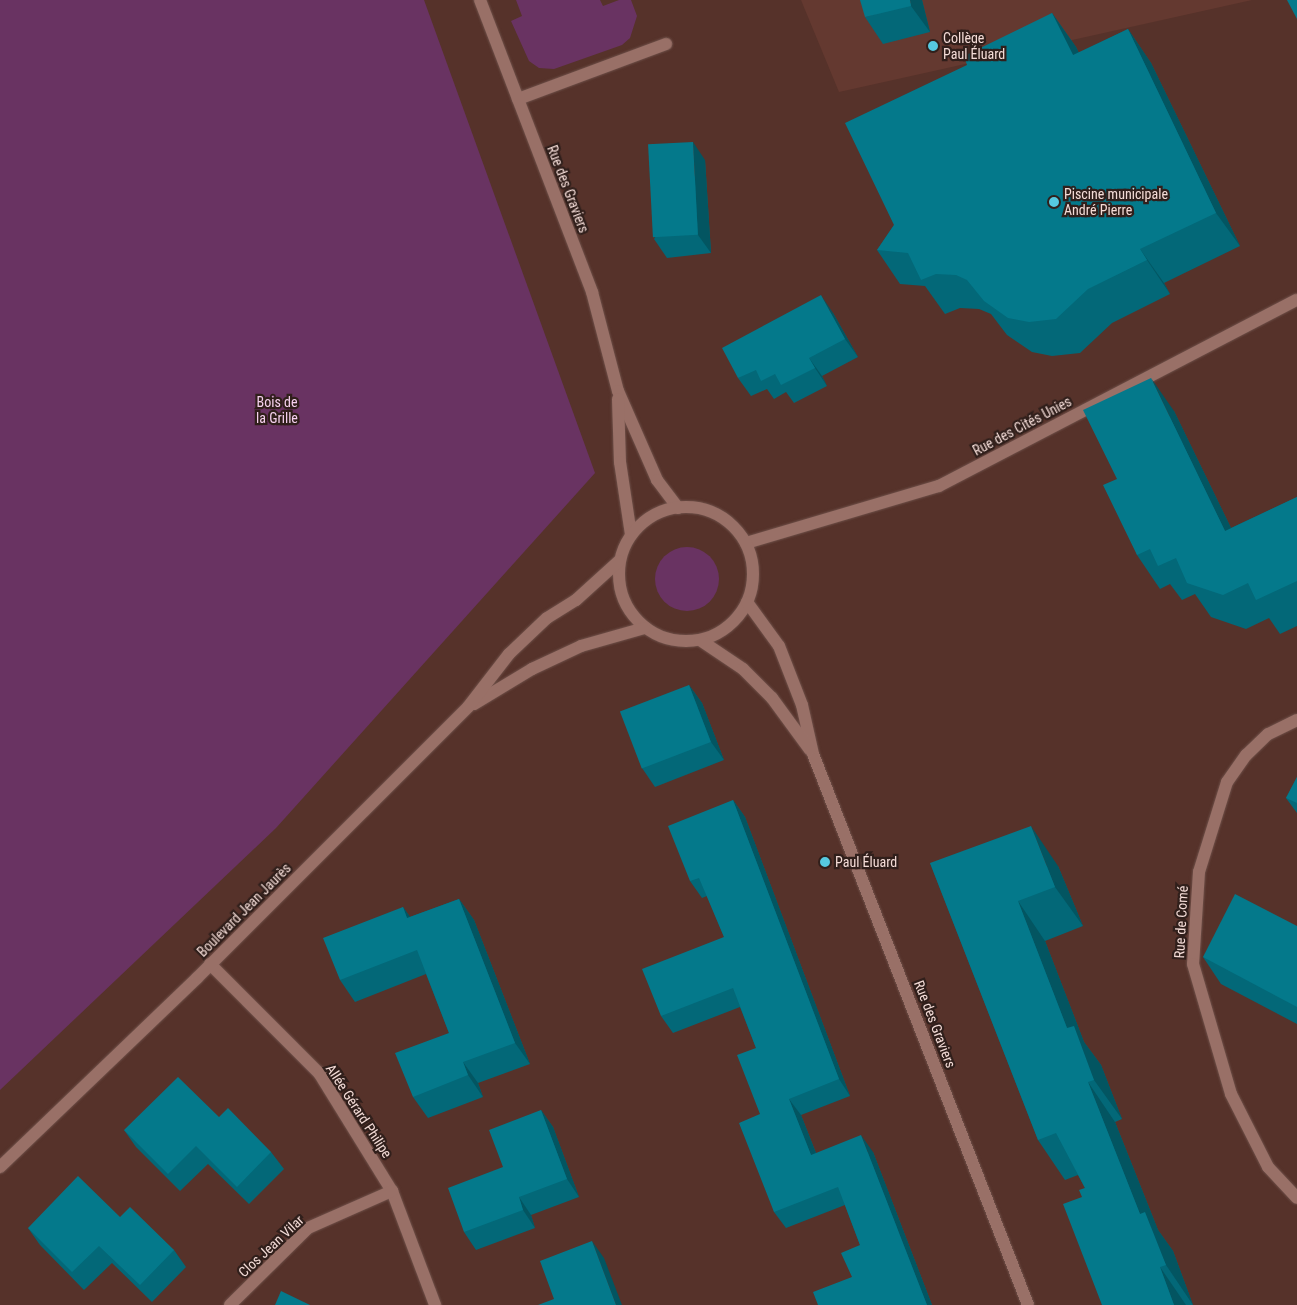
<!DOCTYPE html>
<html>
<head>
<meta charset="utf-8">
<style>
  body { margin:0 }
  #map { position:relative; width:1297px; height:1305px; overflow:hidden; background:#56322a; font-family:"Roboto Condensed",sans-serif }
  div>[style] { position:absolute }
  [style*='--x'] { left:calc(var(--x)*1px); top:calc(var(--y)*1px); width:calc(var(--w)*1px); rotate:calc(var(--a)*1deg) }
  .built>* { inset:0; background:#643930 }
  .green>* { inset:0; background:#693362 }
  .round { border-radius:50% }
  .roads { filter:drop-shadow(0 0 1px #6e5049) drop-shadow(0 0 1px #6e5049) }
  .service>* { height:12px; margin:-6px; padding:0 6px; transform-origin:6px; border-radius:6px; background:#997067 }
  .minor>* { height:12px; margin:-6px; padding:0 6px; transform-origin:6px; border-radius:6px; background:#997067 }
  .tertiary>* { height:12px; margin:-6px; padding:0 6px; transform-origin:6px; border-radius:6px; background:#997067 }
  .tertiary>.ring { margin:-6px; padding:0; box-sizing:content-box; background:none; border:12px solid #997067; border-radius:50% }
  .wall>* { inset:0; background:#036878 }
  .shaded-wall>* { inset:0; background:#035561 }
  .building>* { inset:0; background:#04798b; transform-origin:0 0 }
  .dots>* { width:14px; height:14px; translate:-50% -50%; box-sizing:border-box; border:2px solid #301f1b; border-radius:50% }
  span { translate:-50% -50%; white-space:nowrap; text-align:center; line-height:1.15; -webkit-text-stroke:4.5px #301f1b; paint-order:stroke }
  .poi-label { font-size:14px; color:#f4dcd7 }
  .left { translate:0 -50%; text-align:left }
  .street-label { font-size:14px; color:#f4dcd7 }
  .park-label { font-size:14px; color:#f5d0ee }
</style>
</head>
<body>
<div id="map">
  <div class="built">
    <i style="clip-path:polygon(801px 0,1252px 0,839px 92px)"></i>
  </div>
  <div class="green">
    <i style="clip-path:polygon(0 0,424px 0,595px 473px,276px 828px,0 1090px)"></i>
    <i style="clip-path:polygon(516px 0,600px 0,603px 6px,619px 0,631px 0,637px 16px,630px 38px,622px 45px,554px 69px,539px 68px,529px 61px,511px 21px,522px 16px)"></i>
    <i class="round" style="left:655px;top:547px;width:64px;height:64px"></i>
  </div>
  <div class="roads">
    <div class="service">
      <i style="--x:518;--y:99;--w:158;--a:-20.4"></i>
    </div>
    <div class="minor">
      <i style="--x:746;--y:543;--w:201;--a:-16.5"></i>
      <i style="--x:939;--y:486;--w:403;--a:-27.5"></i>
      <i style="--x:1297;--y:720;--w:32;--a:154"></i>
      <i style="--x:1268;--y:734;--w:30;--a:136"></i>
      <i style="--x:1246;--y:755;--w:33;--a:125"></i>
      <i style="--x:1227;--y:782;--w:94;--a:107.3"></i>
      <i style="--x:1199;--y:872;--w:92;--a:93.7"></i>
      <i style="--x:1193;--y:964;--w:135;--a:73.7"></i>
      <i style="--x:1231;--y:1094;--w:82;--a:63.1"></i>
      <i style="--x:1268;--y:1167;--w:42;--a:46.9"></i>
      <i style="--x:210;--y:964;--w:154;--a:45"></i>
      <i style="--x:319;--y:1073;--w:139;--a:58.3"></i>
      <i style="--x:392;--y:1191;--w:122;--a:69.3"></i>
      <i style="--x:230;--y:1305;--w:110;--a:-44.6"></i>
      <i style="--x:308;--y:1228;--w:92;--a:-23.8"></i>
    </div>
    <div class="tertiary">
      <i style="--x:480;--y:0;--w:313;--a:69"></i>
      <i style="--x:592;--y:292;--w:102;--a:75.3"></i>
      <i style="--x:618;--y:391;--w:97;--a:66.3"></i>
      <i style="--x:657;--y:480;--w:35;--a:53"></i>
      <i style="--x:618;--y:399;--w:63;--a:88.2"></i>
      <i style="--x:620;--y:462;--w:74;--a:81.4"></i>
      <i class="ring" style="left:619px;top:507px;width:122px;height:122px"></i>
      <i style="--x:747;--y:602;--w:54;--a:54"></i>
      <i style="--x:779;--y:646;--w:63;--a:68.7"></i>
      <i style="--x:802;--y:705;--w:50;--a:77.3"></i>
      <i style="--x:813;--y:754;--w:591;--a:68.68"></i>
      <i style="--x:700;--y:640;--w:52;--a:34"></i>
      <i style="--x:743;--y:669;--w:41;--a:45"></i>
      <i style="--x:772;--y:698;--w:64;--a:53.8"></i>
      <i style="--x:474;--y:704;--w:68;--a:-31.1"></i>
      <i style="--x:532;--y:669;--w:54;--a:-25.1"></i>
      <i style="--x:581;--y:646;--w:66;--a:-15.9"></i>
      <i style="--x:0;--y:1167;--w:273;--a:-43.8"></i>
      <i style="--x:197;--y:978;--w:383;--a:-45"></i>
      <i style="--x:468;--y:707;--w:67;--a:-52.3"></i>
      <i style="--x:509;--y:654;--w:52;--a:-43.5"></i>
      <i style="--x:547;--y:618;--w:34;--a:-32"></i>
      <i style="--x:576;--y:600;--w:58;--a:-42.2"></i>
    </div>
  </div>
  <div class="wall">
    <i style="clip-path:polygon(922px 0,930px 32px,883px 44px,865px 17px)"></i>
    <i style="clip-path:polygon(1052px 13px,1076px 47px,1079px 53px,1128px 29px,1151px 63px,1240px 246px,1164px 283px,1170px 294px,1112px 323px,1080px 353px,1052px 356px,1032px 352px,1007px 335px,991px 314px,979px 309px,960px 308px,945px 314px,925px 286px,900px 284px,877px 250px,894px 225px,967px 65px)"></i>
    <i style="clip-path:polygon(705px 160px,711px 253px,667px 258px,654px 239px)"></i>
    <i style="clip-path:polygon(833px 313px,858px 357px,822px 376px,827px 386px,794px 403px,786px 392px,774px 399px,767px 389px,751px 396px,738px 378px)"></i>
    <i style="clip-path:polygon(1174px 411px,1231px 528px,1297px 497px,1297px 626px,1280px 634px,1269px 618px,1246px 629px,1211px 617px,1195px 594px,1182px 600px,1170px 584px,1160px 589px,1137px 555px,1117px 479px)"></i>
    <i style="clip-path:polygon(689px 685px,702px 703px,724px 760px,655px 787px,642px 768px)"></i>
    <i style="clip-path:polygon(1297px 777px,1297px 813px,1286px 798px)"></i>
    <i style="clip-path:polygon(733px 800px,745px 817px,850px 1096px,801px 1115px,816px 1153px,873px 1152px,932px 1305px,818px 1305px,852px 1277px,860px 1245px,845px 1205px,786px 1228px,774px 1212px,760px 1114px,756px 1048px,740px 1007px,673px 1033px,661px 1016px,724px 937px,707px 896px,702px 898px,690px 881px)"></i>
    <i style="clip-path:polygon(930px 863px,1058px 866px,1083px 926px,1045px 941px,1084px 1042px,1101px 1065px,1122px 1119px,1115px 1122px,1158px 1230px,1173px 1251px,1193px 1305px,1102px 1305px,1082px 1197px,1085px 1188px,1078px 1175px,1065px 1180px,1038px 1140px)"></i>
    <i style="clip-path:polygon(459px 899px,474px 920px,530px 1064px,478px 1083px,483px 1097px,428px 1118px,413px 1097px,449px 1033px,426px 974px,355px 1002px,340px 980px,403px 907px,410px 917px)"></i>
    <i style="clip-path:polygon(1297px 926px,1297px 1024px,1221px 984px,1203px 957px)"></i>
    <i style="clip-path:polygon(541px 1110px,553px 1127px,579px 1197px,531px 1215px,535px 1228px,476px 1250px,464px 1232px,503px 1167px)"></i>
    <i style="clip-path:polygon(219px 1117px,271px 1152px,284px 1169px,249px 1204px,208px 1164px,180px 1191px,136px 1147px,124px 1130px)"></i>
    <i style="clip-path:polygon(120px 1217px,174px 1250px,186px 1267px,152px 1302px,112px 1263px,84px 1290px,40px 1245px,28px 1228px)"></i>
  </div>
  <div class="shaded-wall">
    <i style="clip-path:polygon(910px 0,922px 0,930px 32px,911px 6px)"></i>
    <i style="clip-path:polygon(1052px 13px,1076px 47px,1096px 89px,1073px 55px)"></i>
    <i style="clip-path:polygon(1128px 29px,1151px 63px,1240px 246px,1216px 213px)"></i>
    <i style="clip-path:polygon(693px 142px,705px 160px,711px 253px,698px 235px)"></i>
    <i style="clip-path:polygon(1140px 249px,1164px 283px,1170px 294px,1147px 260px)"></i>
    <i style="clip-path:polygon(821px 295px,833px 313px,858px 357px,845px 339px)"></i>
    <i style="clip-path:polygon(809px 358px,822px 376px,827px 386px,815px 368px)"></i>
    <i style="clip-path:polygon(1151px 378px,1174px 411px,1249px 565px,1225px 531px)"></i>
    <i style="clip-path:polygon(689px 685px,702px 703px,724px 760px,711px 742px)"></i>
    <i style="clip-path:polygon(733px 800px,745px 817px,850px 1096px,839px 1079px)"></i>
    <i style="clip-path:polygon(1031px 826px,1058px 866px,1083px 926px,1055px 887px)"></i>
    <i style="clip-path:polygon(459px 899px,474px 920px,530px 1064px,515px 1043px)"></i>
    <i style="clip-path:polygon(1018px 901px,1045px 941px,1084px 1042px,1101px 1065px,1122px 1119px,1094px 1080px,1067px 1028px)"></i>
    <i style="clip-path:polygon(403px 907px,418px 928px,407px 918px)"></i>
    <i style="clip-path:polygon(463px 1062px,478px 1083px,483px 1097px,468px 1075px)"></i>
    <i style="clip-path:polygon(1088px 1082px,1115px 1122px,1158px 1230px,1173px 1251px,1193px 1305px,1166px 1265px,1140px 1214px)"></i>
    <i style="clip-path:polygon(789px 1099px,801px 1115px,823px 1171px,811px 1155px)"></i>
    <i style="clip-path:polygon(541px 1110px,553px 1127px,579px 1197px,567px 1179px)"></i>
    <i style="clip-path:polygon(861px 1135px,873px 1152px,932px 1305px,927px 1305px)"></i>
    <i style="clip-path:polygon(519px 1197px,531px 1215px,535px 1228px,523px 1210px)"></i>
    <i style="clip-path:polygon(592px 1241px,604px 1258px,622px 1305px,616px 1305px)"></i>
    <i style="clip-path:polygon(1160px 1267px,1186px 1305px,1174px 1305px)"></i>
  </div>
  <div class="building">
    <i style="clip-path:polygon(860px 0,910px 0,911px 6px,865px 17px)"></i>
    <i style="clip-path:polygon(1287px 0,1297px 0,1297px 19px)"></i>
    <i style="clip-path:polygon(1052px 13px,1073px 55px,1128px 29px,1216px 213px,1140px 249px,1147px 260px,1088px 289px,1056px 319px,1029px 322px,1008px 318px,984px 301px,967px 280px,956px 275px,936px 274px,921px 280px,908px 253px,877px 250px,894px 225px,845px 123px,967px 65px,964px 56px)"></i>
    <i style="left:693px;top:142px;width:93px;height:45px;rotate:87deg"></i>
    <i style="clip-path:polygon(821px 295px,845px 339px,809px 358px,815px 368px,781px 385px,775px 374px,761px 381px,756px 370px,738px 378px,722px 348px)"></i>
    <i style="clip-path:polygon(1151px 378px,1225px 531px,1297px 497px,1297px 581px,1256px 600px,1248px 583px,1223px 595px,1187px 583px,1176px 558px,1158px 566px,1150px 549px,1137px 555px,1103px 485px,1117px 479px,1083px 410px)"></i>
    <i style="left:689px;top:685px;width:61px;height:74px;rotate:69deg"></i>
    <i style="clip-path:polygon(1297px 777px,1297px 803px,1286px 798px)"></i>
    <i style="clip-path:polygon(733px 800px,839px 1079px,789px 1099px,811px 1155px,861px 1135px,927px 1305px,818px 1305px,813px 1292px,852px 1277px,841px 1253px,860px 1245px,838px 1187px,774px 1212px,739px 1123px,760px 1114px,737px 1055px,756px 1048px,733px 988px,661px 1016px,642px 969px,724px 937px,699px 878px,690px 881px,668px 826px)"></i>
    <i style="clip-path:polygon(1031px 826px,1055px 887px,1018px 901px,1067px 1028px,1074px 1026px,1094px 1080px,1088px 1082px,1140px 1214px,1145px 1212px,1166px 1265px,1160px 1267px,1174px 1305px,1102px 1305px,1063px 1204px,1082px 1197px,1079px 1190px,1085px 1188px,1056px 1133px,1038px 1140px,930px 863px)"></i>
    <i style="clip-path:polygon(1235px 894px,1297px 926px,1297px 1007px,1203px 957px)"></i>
    <i style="clip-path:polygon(459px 899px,515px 1043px,463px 1062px,468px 1075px,413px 1097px,395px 1053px,449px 1033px,417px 950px,340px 980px,323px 938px,403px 907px,407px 918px)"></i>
    <i style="clip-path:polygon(178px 1077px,219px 1117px,228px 1108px,271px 1152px,237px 1187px,196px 1146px,168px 1174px,124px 1130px)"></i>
    <i style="clip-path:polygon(541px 1110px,567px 1179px,519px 1197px,523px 1210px,464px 1232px,448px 1188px,503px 1167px,489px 1130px)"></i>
    <i style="clip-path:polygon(78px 1176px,120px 1217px,130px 1207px,174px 1250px,140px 1285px,99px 1246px,72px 1272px,28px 1228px)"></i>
    <i style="clip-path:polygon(592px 1241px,616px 1305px,538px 1305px,554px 1299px,540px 1261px)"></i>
    <i style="clip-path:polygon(281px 1291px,310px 1305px,275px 1305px)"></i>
  </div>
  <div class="dots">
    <i style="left:933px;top:46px;background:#56c9e0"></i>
    <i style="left:1054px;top:202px;background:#56c9e0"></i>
    <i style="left:825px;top:862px;background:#56c9e0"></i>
  </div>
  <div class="poi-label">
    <span class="left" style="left:943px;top:46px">Collège<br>Paul Éluard</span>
    <span class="left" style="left:1064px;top:202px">Piscine municipale<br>André Pierre</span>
    <span class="left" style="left:835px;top:862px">Paul Éluard</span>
  </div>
  <div class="street-label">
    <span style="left:568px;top:189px;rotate:69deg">Rue des Graviers</span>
    <span style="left:1022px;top:426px;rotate:-28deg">Rue des Cités Unies</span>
    <span style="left:244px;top:910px;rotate:-45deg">Boulevard Jean Jaurès</span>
    <span style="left:1181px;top:922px;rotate:-87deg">Rue de Comé</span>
    <span style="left:935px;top:1024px;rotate:69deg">Rue des Graviers</span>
    <span style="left:359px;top:1111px;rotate:57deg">Allée Gérard Philipe</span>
    <span style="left:271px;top:1246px;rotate:-43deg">Clos Jean Vilar</span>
  </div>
  <div class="park-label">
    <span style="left:277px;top:410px">Bois de<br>la Grille</span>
  </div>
</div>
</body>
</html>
